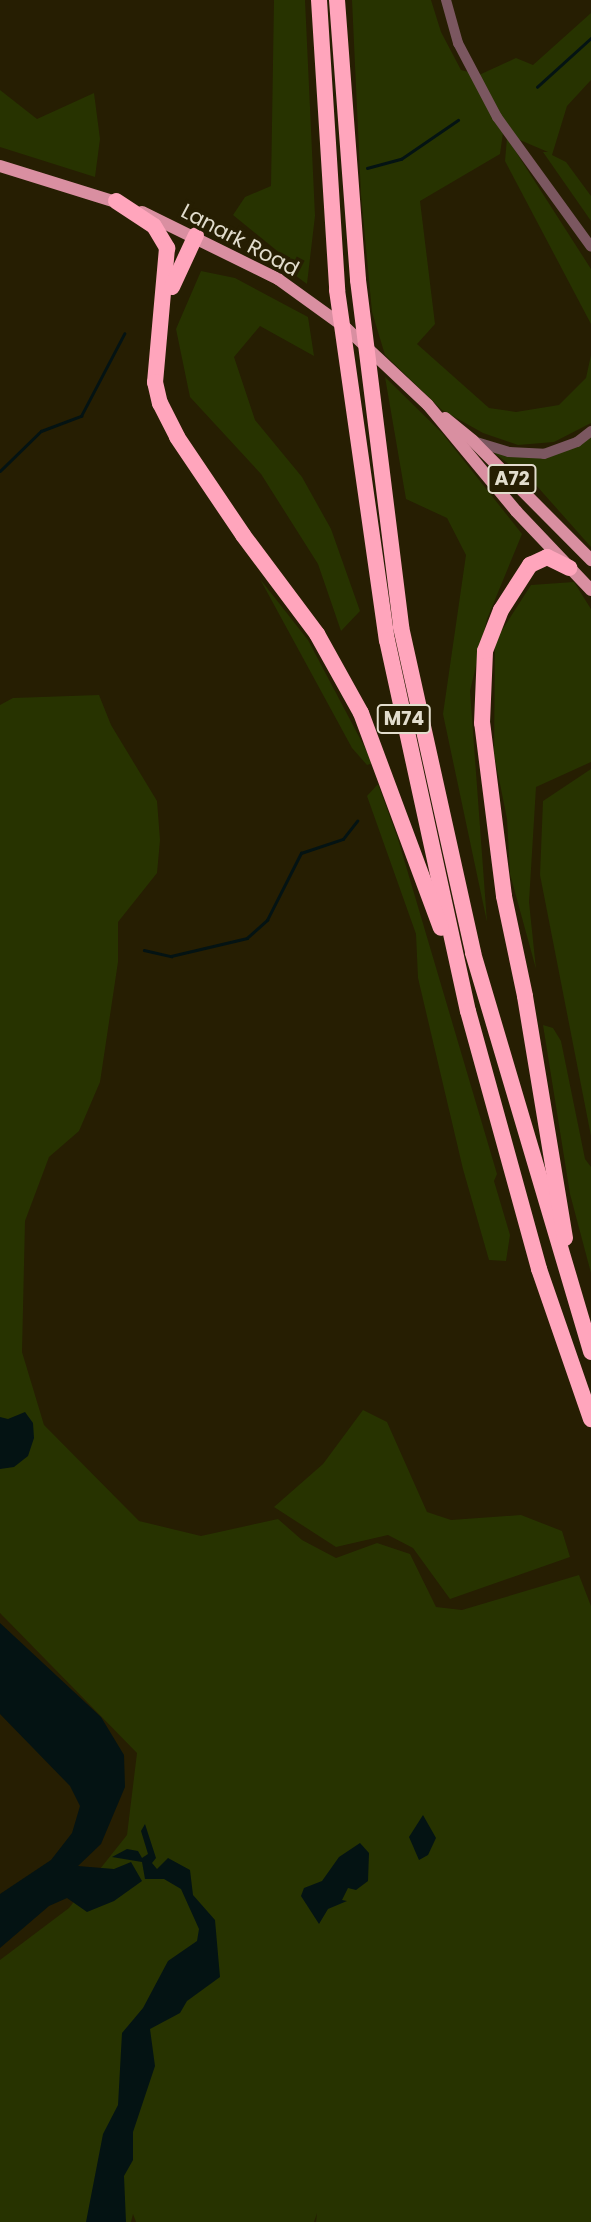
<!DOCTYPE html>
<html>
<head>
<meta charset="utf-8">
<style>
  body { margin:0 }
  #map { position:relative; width:591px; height:2222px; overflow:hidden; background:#261e02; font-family:Poppins,sans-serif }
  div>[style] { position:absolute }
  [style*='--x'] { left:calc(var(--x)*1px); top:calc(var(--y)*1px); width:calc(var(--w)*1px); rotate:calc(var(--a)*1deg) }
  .green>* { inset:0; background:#273300 }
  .water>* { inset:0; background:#041313 }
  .stream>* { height:2.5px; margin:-1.25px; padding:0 1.25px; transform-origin:1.25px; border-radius:1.25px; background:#041313 }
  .minor>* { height:10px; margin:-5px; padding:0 5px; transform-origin:5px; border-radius:5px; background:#7b5760 }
  .major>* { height:12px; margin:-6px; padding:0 6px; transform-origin:6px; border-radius:6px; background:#d98fa1 }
  .highway>* { height:16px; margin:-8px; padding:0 8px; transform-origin:8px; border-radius:8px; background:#ffa5bc }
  span { translate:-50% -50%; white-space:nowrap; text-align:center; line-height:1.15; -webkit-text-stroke:7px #261e02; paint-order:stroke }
  .shield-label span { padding:2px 5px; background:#261e02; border:2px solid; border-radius:5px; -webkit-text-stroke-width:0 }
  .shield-label { font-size:19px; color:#e2ddcd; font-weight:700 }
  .street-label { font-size:21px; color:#e2ddcd }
</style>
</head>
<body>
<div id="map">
  <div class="green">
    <i style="clip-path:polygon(274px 0,305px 0,315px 216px,307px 284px,285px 268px,281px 254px,233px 215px,245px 197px,271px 186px)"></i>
    <i style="clip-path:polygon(352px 0,431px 0,441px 32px,461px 70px,479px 75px,516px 58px,533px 65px,591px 13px,591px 80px,567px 106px,552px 155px,566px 162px,591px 196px,591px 221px,543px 152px,548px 152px,503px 133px,500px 154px,420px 201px,435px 324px,417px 344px,489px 408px,516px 412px,559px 405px,586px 378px,591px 355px,591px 423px,554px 442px,518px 445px,483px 433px,442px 410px,385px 355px,372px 312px,361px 195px)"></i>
    <i style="clip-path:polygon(0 90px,37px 119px,94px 93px,100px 139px,95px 177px,0 147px)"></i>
    <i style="clip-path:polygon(507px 138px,591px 269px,591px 324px,505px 161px)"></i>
    <i style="clip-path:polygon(201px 271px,235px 278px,308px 317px,314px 356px,260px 326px,234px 357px,255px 420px,302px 477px,331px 529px,360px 611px,341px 631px,318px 564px,261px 474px,190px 397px,176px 329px)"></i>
    <i style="clip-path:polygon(385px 377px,442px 433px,522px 534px,487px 619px,470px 691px,487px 922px,443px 714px,466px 555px,447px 518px,406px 499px)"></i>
    <i style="clip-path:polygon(591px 436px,591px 547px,535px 484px,489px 449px,542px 458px)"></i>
    <i style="clip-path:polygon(260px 579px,308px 640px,373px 763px,367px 765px,352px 748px)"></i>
    <i style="clip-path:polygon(574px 582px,591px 609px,591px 762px,536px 787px,529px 902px,536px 969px,510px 874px,507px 819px,494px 754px,495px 641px,531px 585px)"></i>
    <i style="clip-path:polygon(99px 695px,111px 725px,157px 801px,160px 840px,157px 873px,118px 922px,118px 962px,100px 1082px,79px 1131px,49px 1157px,25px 1221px,22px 1352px,44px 1425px,139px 1521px,201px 1536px,278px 1519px,302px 1540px,336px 1558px,377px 1543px,410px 1554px,436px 1607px,462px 1610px,579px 1575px,591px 1606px,591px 2222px,316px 2222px,317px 2213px,314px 2222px,136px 2222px,133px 2214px,131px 2222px,0 2222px,0 1960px,69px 1908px,127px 1835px,137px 1753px,0 1613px,0 705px,13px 698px)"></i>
    <i style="clip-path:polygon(591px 769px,591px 1136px,540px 875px,543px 801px)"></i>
    <i style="clip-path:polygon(378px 784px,398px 839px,497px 1174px,494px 1181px,510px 1235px,506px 1261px,489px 1260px,463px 1169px,418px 978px,416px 934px,367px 796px)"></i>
    <i style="clip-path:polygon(543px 1025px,553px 1028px,561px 1041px,585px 1159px,591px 1167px,591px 1273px,570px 1194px)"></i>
    <i style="clip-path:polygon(363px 1410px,387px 1422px,427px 1512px,451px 1520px,521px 1515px,562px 1531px,570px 1557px,450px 1599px,413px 1548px,388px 1535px,336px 1547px,274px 1507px,323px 1464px)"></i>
  </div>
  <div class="water">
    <i style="clip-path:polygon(25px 1412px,33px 1423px,34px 1438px,28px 1456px,14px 1467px,0 1469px,0 1417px,8px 1419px)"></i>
    <i style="clip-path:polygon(0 1623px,101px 1717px,124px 1755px,125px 1787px,101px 1844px,78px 1866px,114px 1869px,131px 1862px,142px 1881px,114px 1901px,87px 1912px,67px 1898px,49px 1906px,0 1948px,0 1894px,51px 1860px,72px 1833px,80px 1806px,70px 1786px,0 1714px)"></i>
    <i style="clip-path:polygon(423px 1815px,436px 1838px,428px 1855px,419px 1860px,409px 1837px)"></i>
    <i style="clip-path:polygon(145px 1824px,156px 1858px,152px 1863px,157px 1869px,168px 1858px,190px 1870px,193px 1895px,215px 1920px,220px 1977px,187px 2001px,180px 2013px,150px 2029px,155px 2066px,133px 2132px,133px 2160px,124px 2176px,126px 2222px,86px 2222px,103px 2134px,118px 2105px,122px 2033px,143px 2008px,168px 1961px,197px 1941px,199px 1929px,181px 1889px,164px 1879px,145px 1879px,142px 1862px,112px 1857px,127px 1849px,138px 1851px,142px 1858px,148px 1854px,141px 1831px)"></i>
    <i style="clip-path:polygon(360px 1843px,369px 1853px,368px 1881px,356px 1890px,348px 1888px,342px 1900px,347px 1901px,328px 1909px,319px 1924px,301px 1896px,304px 1888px,322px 1881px,339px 1857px)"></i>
  </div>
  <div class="stream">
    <i style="--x:537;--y:87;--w:73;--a:-42.2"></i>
    <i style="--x:367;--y:168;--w:35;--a:-15"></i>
    <i style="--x:401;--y:159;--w:69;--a:-34.4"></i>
    <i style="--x:0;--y:471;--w:57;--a:-44.3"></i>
    <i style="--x:41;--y:431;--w:43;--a:-20.6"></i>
    <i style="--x:81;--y:416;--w:93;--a:-62.3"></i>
    <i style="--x:144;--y:950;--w:28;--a:13"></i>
    <i style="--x:171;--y:956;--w:78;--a:-13.3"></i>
    <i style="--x:247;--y:938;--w:27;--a:-42"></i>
    <i style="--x:267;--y:920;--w:75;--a:-63.1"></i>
    <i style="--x:301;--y:853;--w:44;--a:-18.4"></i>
    <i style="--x:343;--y:839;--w:23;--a:-52"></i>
  </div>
  <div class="minor">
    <i style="--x:446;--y:0;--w:45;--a:74.4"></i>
    <i style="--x:458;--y:43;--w:84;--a:62.2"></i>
    <i style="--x:497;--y:117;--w:160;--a:54.1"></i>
    <i style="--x:473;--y:441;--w:38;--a:17"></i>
    <i style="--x:509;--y:452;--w:35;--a:3"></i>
    <i style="--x:544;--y:454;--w:35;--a:-20"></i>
    <i style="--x:577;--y:442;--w:18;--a:-38"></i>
  </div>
  <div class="major">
    <i style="--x:0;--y:166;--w:128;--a:17.3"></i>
    <i style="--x:142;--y:212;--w:152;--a:26.2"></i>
    <i style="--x:278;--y:279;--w:84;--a:35.8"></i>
    <i style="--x:346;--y:328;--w:112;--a:43.2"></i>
    <i style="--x:428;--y:405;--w:138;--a:50.3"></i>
    <i style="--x:516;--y:511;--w:109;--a:46.5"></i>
    <i style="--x:445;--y:418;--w:36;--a:39"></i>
    <i style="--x:473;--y:441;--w:168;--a:45.2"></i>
  </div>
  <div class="highway">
    <i style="--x:319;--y:0;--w:291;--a:86.4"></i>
    <i style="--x:337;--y:290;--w:354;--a:81.9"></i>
    <i style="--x:387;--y:640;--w:380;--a:77.7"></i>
    <i style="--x:468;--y:1011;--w:268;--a:74.6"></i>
    <i style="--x:539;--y:1269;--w:159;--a:70.9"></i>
    <i style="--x:337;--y:0;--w:281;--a:85.7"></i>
    <i style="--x:358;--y:280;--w:350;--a:82.9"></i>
    <i style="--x:401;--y:627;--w:334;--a:77.5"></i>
    <i style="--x:473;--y:953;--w:416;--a:73.5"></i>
    <i style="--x:116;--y:201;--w:45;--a:33.3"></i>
    <i style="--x:154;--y:226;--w:26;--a:59"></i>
    <i style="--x:167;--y:248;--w:135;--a:95.1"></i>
    <i style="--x:155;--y:382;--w:22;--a:77"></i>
    <i style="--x:160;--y:403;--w:38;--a:63"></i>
    <i style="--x:177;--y:437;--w:118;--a:56"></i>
    <i style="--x:243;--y:535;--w:124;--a:53.2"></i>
    <i style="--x:317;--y:634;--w:90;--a:60.9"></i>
    <i style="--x:361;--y:713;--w:229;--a:69.6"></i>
    <i style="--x:172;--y:287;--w:57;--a:-65.2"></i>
    <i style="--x:565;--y:1238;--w:245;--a:-99.4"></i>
    <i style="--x:525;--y:996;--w:102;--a:-101.9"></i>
    <i style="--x:504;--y:896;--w:174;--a:-97.2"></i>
    <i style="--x:482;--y:723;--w:72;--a:-87.6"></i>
    <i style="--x:485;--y:651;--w:44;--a:-68.7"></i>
    <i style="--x:501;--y:610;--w:54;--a:-57.2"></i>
    <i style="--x:530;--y:565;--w:19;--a:-25"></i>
    <i style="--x:547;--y:557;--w:25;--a:26"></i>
  </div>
  <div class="shield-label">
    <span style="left:512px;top:479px">A72</span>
    <span style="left:404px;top:719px">M74</span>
  </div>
  <div class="street-label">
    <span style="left:240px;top:240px;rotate:28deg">Lanark Road</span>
  </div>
</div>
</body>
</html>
